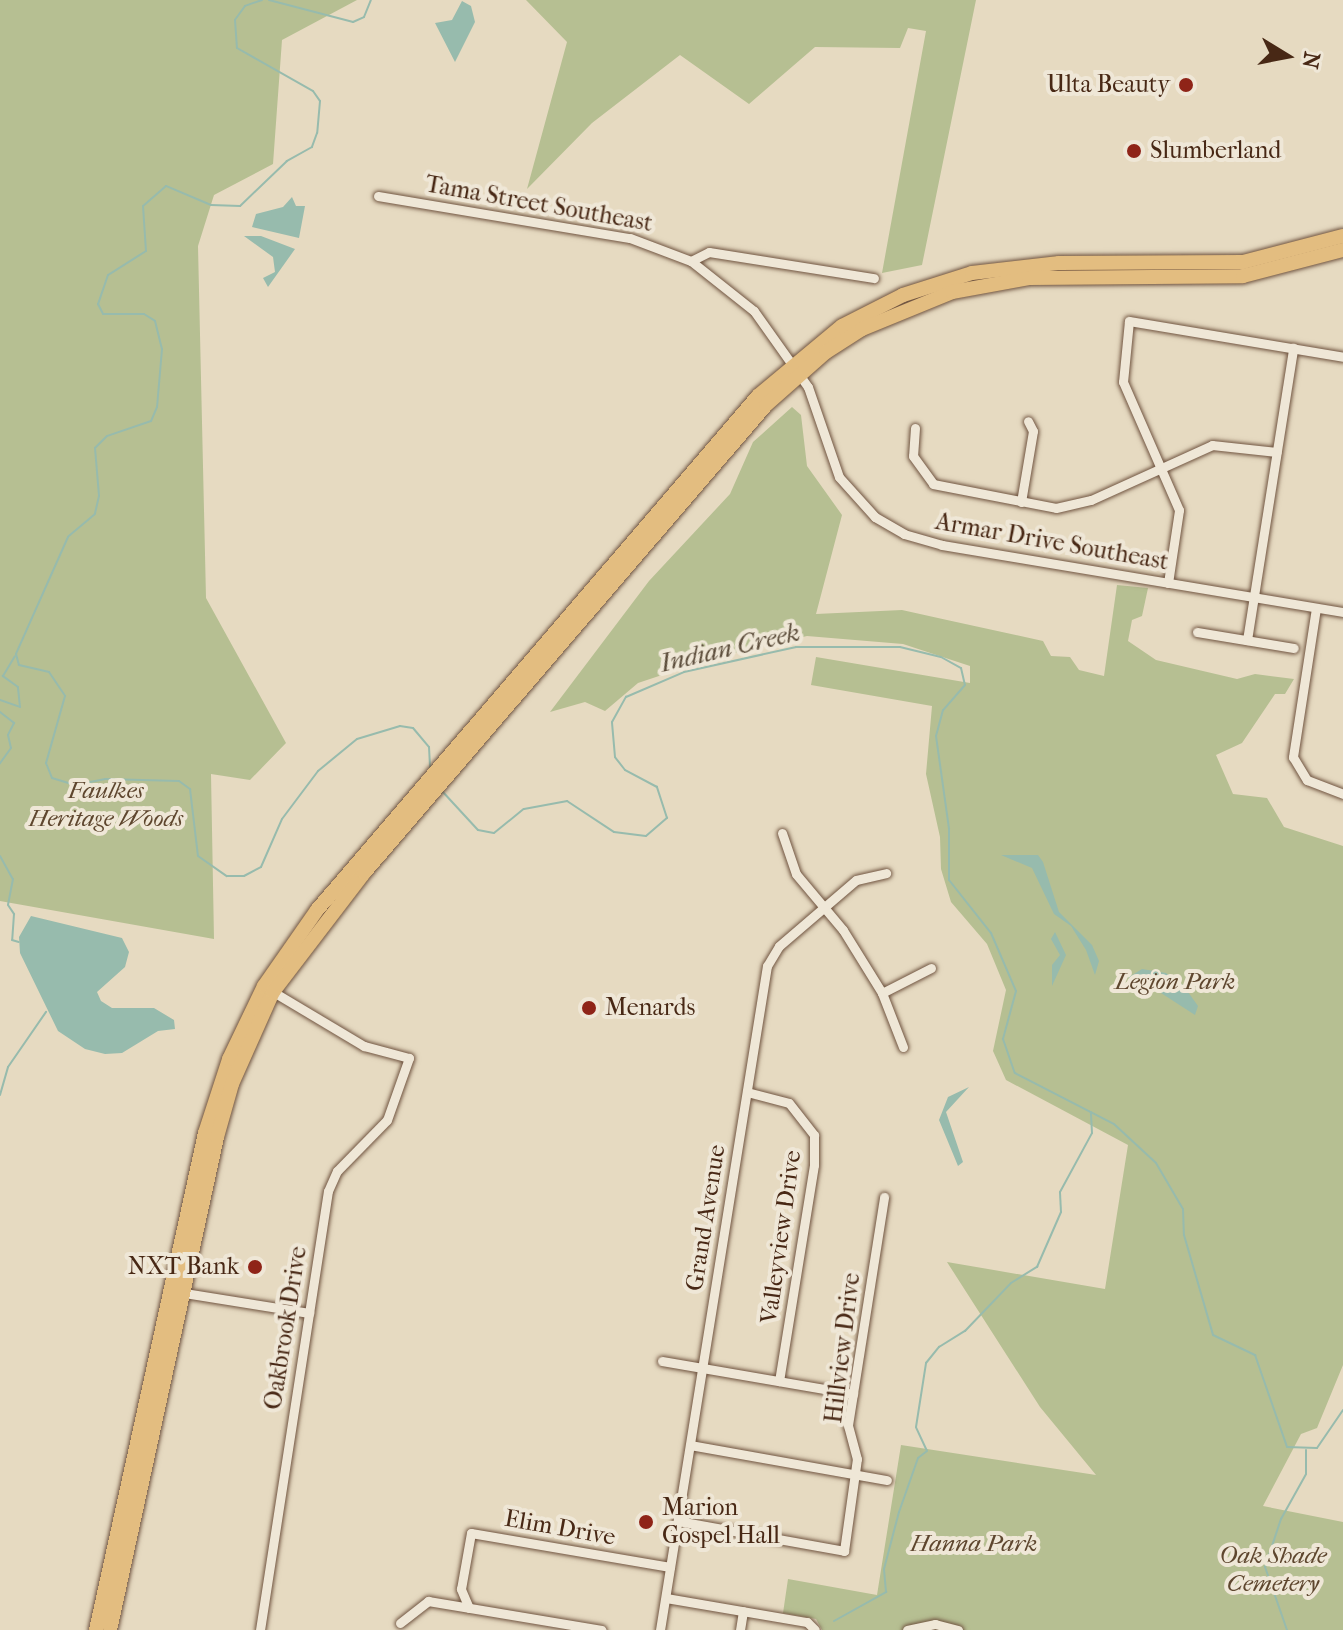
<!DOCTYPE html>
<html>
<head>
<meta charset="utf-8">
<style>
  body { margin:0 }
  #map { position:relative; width:1343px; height:1630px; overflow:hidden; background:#e6dac1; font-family:"IM FELL French Canon",serif }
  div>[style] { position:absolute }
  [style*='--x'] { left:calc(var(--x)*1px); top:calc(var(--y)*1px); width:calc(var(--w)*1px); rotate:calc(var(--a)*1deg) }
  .green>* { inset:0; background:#b6bf92 }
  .water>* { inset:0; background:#97bbad }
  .stream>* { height:2px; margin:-1px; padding:0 1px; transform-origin:1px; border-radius:1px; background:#97bbad }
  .roads { filter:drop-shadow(0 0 2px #705440) drop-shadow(0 0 2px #705440) }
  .minor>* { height:9px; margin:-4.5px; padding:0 4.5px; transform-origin:4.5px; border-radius:4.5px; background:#efe7d7 }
  .highway>* { height:14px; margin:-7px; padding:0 7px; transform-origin:7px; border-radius:7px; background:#e3bd80 }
  .dots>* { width:22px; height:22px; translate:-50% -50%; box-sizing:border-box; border:4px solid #efe7d7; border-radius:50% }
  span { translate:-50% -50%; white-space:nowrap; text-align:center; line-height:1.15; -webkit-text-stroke:8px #efe7d7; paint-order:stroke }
  .poi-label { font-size:24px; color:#482815 }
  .right { translate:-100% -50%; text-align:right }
  .left { translate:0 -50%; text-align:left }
  .street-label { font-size:24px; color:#482815 }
  .park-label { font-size:24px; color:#5e462e; font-style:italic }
  .water-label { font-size:26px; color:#5c4d3b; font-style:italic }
  .north { position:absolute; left:1247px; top:16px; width:80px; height:80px; -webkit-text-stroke:6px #efe7d7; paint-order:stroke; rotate:100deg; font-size:22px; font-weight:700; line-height:32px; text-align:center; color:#482815 }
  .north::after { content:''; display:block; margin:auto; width:28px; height:36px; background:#482815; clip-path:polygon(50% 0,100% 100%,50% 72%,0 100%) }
</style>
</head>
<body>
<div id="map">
  <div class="green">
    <i style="clip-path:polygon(0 0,357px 0,282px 40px,273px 164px,214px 195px,198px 246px,206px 598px,286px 743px,250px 780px,211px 774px,214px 939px,0 901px)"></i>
    <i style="clip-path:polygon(526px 0,976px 0,922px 265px,882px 273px,926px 31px,908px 28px,900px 48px,815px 47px,749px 104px,680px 55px,592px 123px,527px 189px,567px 42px)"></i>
    <i style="clip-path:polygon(792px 407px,801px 415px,807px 466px,842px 515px,816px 614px,902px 610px,947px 620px,1043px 641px,1051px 656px,1070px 657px,1079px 670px,1104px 676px,1117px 585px,1148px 588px,1142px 616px,1132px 620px,1128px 641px,1156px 660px,1237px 679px,1255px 674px,1294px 679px,1285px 694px,1275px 694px,1242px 743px,1216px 755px,1233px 794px,1267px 798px,1284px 827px,1343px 846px,1343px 1365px,1317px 1428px,1301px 1434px,1263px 1506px,1343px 1522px,1343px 1630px,822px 1630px,816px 1619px,783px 1613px,788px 1579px,877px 1595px,901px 1445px,1096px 1475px,1040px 1407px,947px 1262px,1105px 1289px,1128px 1145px,1006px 1080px,993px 1051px,1006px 990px,987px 944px,951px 902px,941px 869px,940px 837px,926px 774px,932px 706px,811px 685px,816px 657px,970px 683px,970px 666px,903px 644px,807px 636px,713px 658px,638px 683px,605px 711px,585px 702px,550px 712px,649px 581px,730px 494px,753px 442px)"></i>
  </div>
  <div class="water">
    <i style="clip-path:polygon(462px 1px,471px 6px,475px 22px,455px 62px,435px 23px,452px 20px)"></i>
    <i style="clip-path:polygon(292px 197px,296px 206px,305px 206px,299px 238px,252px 227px,256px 214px,283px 207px)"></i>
    <i style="clip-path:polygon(244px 236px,261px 236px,295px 249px,268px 287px,263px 278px,275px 272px,273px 257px)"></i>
    <i style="clip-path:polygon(1001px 855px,1038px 855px,1043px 862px,1059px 912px,1092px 945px,1099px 961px,1095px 975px,1086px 950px,1071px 926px,1054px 914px,1032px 868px)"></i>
    <i style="clip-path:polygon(31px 916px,122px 938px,129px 952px,125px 967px,97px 992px,101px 1001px,112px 1008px,154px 1008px,174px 1020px,175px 1029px,158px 1031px,122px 1053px,105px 1054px,85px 1049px,58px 1031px,20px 953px,19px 937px)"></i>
    <i style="clip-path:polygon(1055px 932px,1066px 955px,1052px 986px,1052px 965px,1060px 955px,1051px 939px)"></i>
    <i style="clip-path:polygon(1142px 969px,1166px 973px,1183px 985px,1198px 1006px,1195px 1015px,1144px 982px,1128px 985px,1129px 977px)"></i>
    <i style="clip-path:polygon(969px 1087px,946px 1112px,963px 1162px,958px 1166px,939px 1120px,948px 1097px)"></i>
  </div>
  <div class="stream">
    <i style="--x:262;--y:0;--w:18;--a:161"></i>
    <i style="--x:245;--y:6;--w:17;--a:126"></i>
    <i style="--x:235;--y:20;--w:28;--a:86"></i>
    <i style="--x:237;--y:48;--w:87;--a:29.5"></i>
    <i style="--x:313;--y:91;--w:12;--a:55"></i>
    <i style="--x:320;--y:101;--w:32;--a:95"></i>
    <i style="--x:317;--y:133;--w:15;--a:110"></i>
    <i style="--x:312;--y:147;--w:29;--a:151"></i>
    <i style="--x:287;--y:161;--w:65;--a:136.2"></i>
    <i style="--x:240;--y:206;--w:29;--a:-178"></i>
    <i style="--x:211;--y:205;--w:49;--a:-157.1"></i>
    <i style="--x:166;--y:186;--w:30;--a:139"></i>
    <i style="--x:143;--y:206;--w:45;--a:86.2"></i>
    <i style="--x:146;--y:251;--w:45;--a:147.7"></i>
    <i style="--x:108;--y:275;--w:31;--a:109"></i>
    <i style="--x:98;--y:304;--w:11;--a:63"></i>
    <i style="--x:103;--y:314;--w:41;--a:0"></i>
    <i style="--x:144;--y:314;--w:13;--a:32"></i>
    <i style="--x:155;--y:321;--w:29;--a:76"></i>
    <i style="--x:162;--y:349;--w:58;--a:94.9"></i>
    <i style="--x:157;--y:407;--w:15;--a:113"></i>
    <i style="--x:151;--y:421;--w:46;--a:161.2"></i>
    <i style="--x:107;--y:436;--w:17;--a:135"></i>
    <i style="--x:95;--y:448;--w:48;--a:85.2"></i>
    <i style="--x:99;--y:496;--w:18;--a:103"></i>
    <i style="--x:95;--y:514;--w:35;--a:140"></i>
    <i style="--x:68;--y:537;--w:128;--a:114"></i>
    <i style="--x:16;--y:654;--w:11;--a:75"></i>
    <i style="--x:19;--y:665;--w:31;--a:13"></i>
    <i style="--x:49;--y:672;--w:29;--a:56"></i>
    <i style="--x:65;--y:696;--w:70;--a:105.8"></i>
    <i style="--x:46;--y:763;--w:16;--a:68"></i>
    <i style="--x:52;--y:778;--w:24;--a:17"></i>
    <i style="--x:75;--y:785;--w:31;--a:-11"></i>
    <i style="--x:105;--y:779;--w:74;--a:1.5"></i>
    <i style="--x:179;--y:781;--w:14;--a:36"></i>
    <i style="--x:190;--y:789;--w:67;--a:83.2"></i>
    <i style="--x:198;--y:856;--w:35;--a:35"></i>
    <i style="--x:227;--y:876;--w:17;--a:0"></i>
    <i style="--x:244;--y:876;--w:19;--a:-28"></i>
    <i style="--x:261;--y:867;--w:52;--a:-66.4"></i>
    <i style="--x:282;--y:819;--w:60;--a:-53.1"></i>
    <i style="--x:318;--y:771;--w:50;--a:-39.4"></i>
    <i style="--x:357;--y:739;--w:45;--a:-16.8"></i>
    <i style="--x:400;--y:726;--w:13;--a:9"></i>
    <i style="--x:413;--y:728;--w:25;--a:50"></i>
    <i style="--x:429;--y:747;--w:21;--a:87"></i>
    <i style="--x:269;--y:0;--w:87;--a:14.7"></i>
    <i style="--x:353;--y:22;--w:12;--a:-24"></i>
    <i style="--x:364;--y:17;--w:18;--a:-68"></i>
    <i style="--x:0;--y:700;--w:21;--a:19"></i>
    <i style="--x:20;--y:707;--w:20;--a:-96"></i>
    <i style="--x:18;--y:687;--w:19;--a:-144"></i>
    <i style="--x:3;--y:676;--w:23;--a:-59"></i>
    <i style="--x:0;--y:712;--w:18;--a:38"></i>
    <i style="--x:14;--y:723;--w:13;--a:117"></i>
    <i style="--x:8;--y:735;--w:13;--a:77"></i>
    <i style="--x:11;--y:748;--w:19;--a:126"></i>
    <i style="--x:442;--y:791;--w:53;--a:47.3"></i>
    <i style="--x:478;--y:830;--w:16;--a:11"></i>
    <i style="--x:494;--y:833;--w:38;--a:-39"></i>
    <i style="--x:524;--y:809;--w:44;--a:-10.5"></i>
    <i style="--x:567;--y:801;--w:56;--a:33.4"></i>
    <i style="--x:614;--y:832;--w:32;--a:7"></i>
    <i style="--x:646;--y:836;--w:28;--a:-41"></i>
    <i style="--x:667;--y:818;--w:33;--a:-108"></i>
    <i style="--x:657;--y:787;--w:36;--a:-152"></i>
    <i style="--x:625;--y:770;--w:16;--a:-128"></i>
    <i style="--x:615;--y:757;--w:35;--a:-95"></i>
    <i style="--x:612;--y:722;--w:29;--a:-61"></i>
    <i style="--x:626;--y:697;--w:63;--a:-23.3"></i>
    <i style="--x:684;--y:672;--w:115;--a:-12.6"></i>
    <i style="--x:796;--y:647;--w:104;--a:0"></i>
    <i style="--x:900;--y:647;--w:42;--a:13.7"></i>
    <i style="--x:941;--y:657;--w:23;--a:29"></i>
    <i style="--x:961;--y:668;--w:17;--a:77"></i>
    <i style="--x:965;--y:685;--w:33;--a:131"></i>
    <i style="--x:943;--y:710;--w:27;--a:105"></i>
    <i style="--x:936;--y:736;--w:94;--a:82"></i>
    <i style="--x:949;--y:829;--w:51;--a:90"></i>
    <i style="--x:949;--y:880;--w:68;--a:51.6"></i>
    <i style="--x:991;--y:933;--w:63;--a:66.7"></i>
    <i style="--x:1016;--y:991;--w:50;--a:105.2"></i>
    <i style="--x:1003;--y:1039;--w:36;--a:71"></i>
    <i style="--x:1015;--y:1073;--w:111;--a:27.3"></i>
    <i style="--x:1114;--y:1124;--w:57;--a:42.9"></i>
    <i style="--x:1156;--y:1163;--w:53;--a:59.6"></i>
    <i style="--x:1183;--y:1209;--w:26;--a:88"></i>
    <i style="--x:1184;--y:1235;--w:104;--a:73.8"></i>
    <i style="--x:1213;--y:1335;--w:47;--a:25.5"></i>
    <i style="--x:1255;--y:1355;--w:97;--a:70.8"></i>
    <i style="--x:1287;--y:1447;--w:30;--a:2"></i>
    <i style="--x:1317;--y:1448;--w:46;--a:-55.6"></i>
    <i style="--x:0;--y:856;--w:26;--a:61"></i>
    <i style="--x:13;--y:879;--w:26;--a:101"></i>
    <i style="--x:8;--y:905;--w:11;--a:56"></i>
    <i style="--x:14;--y:914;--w:26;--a:94"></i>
    <i style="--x:12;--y:940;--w:7;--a:16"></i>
    <i style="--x:0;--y:1095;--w:29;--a:-74"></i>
    <i style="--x:8;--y:1067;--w:67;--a:-55.4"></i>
    <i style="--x:834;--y:1621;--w:60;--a:-29.1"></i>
    <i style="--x:886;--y:1592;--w:23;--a:-95"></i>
    <i style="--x:884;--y:1569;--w:59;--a:-75.3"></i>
    <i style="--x:899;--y:1512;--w:57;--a:-70.6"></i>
    <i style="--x:918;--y:1458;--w:11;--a:-38"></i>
    <i style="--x:927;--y:1451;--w:26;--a:-115"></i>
    <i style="--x:916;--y:1427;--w:65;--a:-81.1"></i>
    <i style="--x:926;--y:1363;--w:21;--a:-51"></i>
    <i style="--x:939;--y:1347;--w:31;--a:-32"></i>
    <i style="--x:965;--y:1331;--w:66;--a:-46.2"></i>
    <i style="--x:1011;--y:1283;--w:31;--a:-32"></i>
    <i style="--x:1037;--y:1267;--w:60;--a:-66.4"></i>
    <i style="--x:1061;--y:1212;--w:20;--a:-93"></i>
    <i style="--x:1060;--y:1192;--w:67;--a:-61.5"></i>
    <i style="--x:1092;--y:1133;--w:21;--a:-93"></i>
    <i style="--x:1287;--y:1630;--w:67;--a:-109.2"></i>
    <i style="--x:1265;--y:1567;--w:51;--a:-71.6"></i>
    <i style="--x:1281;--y:1519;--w:51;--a:-60.9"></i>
    <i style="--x:1306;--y:1474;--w:24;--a:-90"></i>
  </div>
  <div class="roads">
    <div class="minor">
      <i style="--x:378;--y:196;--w:255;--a:9.5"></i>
      <i style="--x:630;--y:238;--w:65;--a:20.7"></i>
      <i style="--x:691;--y:261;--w:20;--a:-27"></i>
      <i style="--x:709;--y:252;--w:167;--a:9"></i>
      <i style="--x:691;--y:261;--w:80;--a:38.4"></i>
      <i style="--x:754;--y:311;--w:93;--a:54.6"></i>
      <i style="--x:808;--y:387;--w:95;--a:71"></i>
      <i style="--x:839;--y:477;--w:54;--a:48"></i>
      <i style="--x:875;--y:517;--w:34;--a:30"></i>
      <i style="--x:904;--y:534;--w:40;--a:16"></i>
      <i style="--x:942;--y:545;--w:407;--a:9.5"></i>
      <i style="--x:915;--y:428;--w:28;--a:94"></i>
      <i style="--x:913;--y:456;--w:34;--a:54"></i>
      <i style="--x:933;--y:484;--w:125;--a:11"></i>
      <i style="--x:1056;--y:508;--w:36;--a:-13"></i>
      <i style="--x:1091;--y:500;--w:133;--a:-24.4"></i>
      <i style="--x:1212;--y:445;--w:65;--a:6.1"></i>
      <i style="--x:1021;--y:502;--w:72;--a:-80.4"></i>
      <i style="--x:1033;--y:431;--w:11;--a:-117"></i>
      <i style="--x:1168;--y:583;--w:74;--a:-81.4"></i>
      <i style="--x:1179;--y:510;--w:140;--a:-113.6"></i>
      <i style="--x:1123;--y:382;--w:61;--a:-84.4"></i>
      <i style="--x:1129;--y:321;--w:217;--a:9.5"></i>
      <i style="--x:1316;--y:608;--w:151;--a:98.8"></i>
      <i style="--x:1293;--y:757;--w:27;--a:59"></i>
      <i style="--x:1307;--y:780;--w:39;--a:21"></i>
      <i style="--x:1197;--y:632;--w:98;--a:9.4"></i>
      <i style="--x:1247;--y:640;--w:296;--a:-81"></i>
      <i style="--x:782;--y:833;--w:43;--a:71.1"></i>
      <i style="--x:796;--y:874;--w:73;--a:50"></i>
      <i style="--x:843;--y:930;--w:74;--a:58.2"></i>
      <i style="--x:882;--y:993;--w:58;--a:68.7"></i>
      <i style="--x:882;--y:993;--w:55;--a:-27"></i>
      <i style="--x:747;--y:1092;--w:43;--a:14.7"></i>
      <i style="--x:789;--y:1103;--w:41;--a:52"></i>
      <i style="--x:814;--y:1135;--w:30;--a:90"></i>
      <i style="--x:814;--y:1165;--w:219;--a:99.2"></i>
      <i style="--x:178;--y:1292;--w:133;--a:9.1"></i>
      <i style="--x:662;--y:1361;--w:194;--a:9.8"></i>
      <i style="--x:690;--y:1445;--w:200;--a:10.1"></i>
      <i style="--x:678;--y:1521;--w:169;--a:10.2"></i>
      <i style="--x:844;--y:1551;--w:93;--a:-82"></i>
      <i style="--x:857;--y:1459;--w:35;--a:-105"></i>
      <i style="--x:848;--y:1425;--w:231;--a:-81"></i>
      <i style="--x:666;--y:1598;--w:143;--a:9.7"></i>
      <i style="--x:807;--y:1622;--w:11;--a:45"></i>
      <i style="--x:469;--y:1608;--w:21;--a:-113"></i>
      <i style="--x:461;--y:1589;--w:57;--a:-79.9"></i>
      <i style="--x:471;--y:1533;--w:202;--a:9.7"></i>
      <i style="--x:400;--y:1623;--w:36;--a:-38"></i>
      <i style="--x:428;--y:1601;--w:176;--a:9.5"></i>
      <i style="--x:260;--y:1630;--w:444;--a:-81.2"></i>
      <i style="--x:328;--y:1191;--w:22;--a:-66"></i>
      <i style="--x:337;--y:1171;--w:71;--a:-45.6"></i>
      <i style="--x:387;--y:1120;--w:66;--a:-70.5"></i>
      <i style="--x:409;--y:1058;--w:47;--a:-165.1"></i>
      <i style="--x:364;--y:1046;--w:109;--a:-149.2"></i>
      <i style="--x:660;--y:1630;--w:673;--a:-80.85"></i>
      <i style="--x:767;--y:966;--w:23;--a:-59"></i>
      <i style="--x:779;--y:946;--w:101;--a:-40.6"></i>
      <i style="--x:856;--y:880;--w:31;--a:-13"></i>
      <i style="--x:740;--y:1630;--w:19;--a:-81"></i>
      <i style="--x:907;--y:1630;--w:29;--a:-12"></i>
      <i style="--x:935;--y:1624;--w:24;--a:15"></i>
    </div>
    <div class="highway">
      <i style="--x:96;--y:1630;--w:509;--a:-77.63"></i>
      <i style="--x:205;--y:1133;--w:78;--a:-72"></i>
      <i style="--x:229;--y:1059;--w:81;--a:-64.4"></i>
      <i style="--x:264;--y:986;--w:93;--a:-55.1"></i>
      <i style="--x:317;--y:910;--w:677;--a:-49.37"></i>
      <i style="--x:758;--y:396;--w:109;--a:-39.8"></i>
      <i style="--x:842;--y:326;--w:68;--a:-26.9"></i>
      <i style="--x:903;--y:295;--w:72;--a:-17.7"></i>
      <i style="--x:972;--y:273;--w:88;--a:-6.6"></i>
      <i style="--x:1059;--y:263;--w:184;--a:-0.3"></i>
      <i style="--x:1243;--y:262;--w:103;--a:-14.6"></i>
      <i style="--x:110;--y:1630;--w:504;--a:-77.75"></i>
      <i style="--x:217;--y:1137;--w:55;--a:-74.2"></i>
      <i style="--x:232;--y:1084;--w:101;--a:-66"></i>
      <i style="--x:273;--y:992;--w:150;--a:-52.6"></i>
      <i style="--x:364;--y:873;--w:617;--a:-49.34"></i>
      <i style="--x:766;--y:405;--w:80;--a:-41.5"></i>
      <i style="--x:826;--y:352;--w:43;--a:-32.6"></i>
      <i style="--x:862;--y:329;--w:97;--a:-22.3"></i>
      <i style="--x:952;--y:292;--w:78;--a:-10.3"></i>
      <i style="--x:1029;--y:278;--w:214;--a:-0.5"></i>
      <i style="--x:1243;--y:276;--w:103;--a:-14.6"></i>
    </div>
  </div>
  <div class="dots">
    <i style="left:1186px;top:85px;background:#8f2418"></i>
    <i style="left:1134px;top:151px;background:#8f2418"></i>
    <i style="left:589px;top:1008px;background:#8f2418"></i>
    <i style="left:255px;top:1267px;background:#8f2418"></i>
    <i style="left:646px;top:1522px;background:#8f2418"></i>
  </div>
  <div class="poi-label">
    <span class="right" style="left:1170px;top:85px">Ulta Beauty</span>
    <span class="left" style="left:1150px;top:151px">Slumberland</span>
    <span class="left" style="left:605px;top:1008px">Menards</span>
    <span class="right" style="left:239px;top:1267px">NXT Bank</span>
    <span class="left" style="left:662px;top:1522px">Marion<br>Gospel Hall</span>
  </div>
  <div class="street-label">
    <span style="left:539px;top:204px;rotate:10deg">Tama Street Southeast</span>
    <span style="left:1052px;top:542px;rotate:10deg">Armar Drive Southeast</span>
    <span style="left:706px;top:1218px;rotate:-81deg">Grand Avenue</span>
    <span style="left:781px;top:1237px;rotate:-82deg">Valleyview Drive</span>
    <span style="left:286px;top:1328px;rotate:-81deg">Oakbrook Drive</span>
    <span style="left:843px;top:1348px;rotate:-83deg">Hillview Drive</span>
    <span style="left:560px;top:1528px;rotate:10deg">Elim Drive</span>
  </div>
  <div class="park-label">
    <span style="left:106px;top:805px">Faulkes<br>Heritage Woods</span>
    <span style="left:1175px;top:982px">Legion Park</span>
    <span style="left:974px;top:1544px">Hanna Park</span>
    <span style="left:1273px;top:1570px">Oak Shade<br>Cemetery</span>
  </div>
  <div class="water-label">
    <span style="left:730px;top:648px;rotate:-13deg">Indian Creek</span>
  </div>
  <div class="north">N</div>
</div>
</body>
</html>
